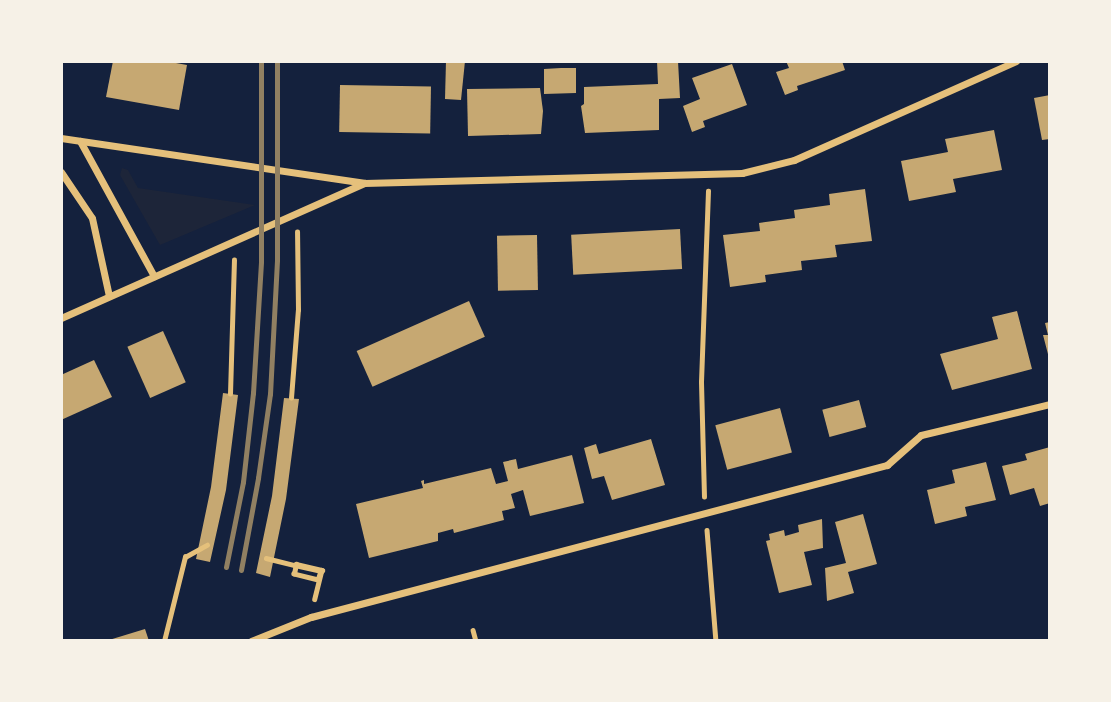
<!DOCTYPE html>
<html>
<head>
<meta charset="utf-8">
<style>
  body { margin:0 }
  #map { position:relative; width:1111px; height:702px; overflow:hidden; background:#14213d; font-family:"Varela Round",sans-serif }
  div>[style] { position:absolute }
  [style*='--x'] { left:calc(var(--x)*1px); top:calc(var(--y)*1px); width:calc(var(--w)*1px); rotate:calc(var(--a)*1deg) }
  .green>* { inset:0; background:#1d2539 }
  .building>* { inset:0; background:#c6a872; transform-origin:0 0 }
  .path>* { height:4.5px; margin:-2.25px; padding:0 2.25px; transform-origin:2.25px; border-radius:2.25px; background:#e5c07b }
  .minor>* { height:7px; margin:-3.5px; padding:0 3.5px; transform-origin:3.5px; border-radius:3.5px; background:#e5c07b }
  .rail>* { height:5px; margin:-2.5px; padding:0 2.5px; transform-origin:2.5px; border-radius:2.5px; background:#918062 }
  span { translate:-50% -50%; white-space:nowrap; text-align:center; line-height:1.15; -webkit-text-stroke:7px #f6f1e7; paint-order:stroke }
  .frame { position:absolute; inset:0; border:63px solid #f6f1e7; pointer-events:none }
</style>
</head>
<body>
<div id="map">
  <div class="green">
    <i style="clip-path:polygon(122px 168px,128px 170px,138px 188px,255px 205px,160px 245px,120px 175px)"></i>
  </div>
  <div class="building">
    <i style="clip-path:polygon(113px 61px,165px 61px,187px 65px,179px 110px,106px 97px)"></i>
    <i style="clip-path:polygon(446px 61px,465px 61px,461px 100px,445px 99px)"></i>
    <i style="clip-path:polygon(657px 61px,678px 61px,680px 98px,659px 99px,659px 130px,585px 133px,581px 106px,584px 104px,584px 87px,658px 84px)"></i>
    <i style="clip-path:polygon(786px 61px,842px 61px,845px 70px,797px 86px,798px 90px,785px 95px,776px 72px,789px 68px)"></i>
    <i style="clip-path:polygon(732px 64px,747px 105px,703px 121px,705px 127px,692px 132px,683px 106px,700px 99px,692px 78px)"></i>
    <i style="clip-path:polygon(561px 68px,576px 68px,576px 93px,544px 94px,544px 69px)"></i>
    <i style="left:340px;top:85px;width:91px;height:47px;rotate:1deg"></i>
    <i style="clip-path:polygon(540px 88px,543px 111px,541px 134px,468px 136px,467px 89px)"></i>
    <i style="clip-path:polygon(1050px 95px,1050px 139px,1042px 140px,1034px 98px)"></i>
    <i style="clip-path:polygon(994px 130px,1002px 170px,953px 179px,956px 192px,909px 201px,901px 161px,948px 152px,945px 139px)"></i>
    <i style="clip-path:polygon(865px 189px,872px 241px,835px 245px,837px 257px,801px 261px,802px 270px,765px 275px,766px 282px,730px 287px,723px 235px,760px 231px,759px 223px,795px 218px,794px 210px,830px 205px,829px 194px)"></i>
    <i style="left:680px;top:229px;width:40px;height:109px;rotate:87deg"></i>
    <i style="left:537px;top:235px;width:55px;height:40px;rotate:89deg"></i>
    <i style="left:469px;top:301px;width:39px;height:123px;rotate:66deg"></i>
    <i style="clip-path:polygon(1017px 311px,1032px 369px,952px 390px,940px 354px,998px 339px,992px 317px)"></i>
    <i style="clip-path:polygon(1050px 322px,1050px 358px,1049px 358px,1043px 335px,1048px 335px,1045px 323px)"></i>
    <i style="left:163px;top:331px;width:56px;height:39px;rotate:66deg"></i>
    <i style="clip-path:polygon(94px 360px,112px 397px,61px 420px,61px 375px)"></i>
    <i style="clip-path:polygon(223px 393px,238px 395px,226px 490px,210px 562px,196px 559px,211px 487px)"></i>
    <i style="clip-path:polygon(284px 398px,299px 399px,286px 499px,270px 577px,256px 573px,272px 496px)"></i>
    <i style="left:859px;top:400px;width:28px;height:38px;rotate:75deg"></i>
    <i style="left:780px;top:408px;width:46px;height:67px;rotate:75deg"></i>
    <i style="clip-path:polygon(651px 439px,665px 485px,612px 500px,604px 476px,592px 479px,584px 448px,596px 444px,599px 454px)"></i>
    <i style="clip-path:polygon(1050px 447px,1050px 503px,1040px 506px,1034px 488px,1010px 495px,1002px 466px,1027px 460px,1025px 454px)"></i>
    <i style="clip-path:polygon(572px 455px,584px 503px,530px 516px,523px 490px,511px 494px,515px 508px,502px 511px,504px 520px,454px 533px,453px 529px,438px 533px,438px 541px,369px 558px,356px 504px,423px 488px,421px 481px,424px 480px,424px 484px,491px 468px,496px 484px,508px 481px,503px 462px,516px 459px,518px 469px)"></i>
    <i style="clip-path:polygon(986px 462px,996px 500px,965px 507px,967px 516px,935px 524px,927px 490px,955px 483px,952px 470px)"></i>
    <i style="clip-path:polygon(863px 514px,877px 564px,848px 572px,854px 593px,827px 601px,825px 568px,846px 563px,835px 522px)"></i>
    <i style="clip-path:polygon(822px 519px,823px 548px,804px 552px,812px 585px,779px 593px,766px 541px,770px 540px,769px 534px,784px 530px,785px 536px,799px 532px,798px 525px)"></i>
    <i style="clip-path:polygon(145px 629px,149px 641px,109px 641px,109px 640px)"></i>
  </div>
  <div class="path">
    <i style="--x:230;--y:394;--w:134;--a:-88.3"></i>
    <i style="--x:291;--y:398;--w:88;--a:-85.5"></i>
    <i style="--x:298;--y:310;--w:78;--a:-90.7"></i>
    <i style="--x:704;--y:497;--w:115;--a:-91.5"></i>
    <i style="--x:701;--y:382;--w:191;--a:-87.9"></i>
    <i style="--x:707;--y:530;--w:111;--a:85.4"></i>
    <i style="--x:266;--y:558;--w:30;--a:14"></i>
    <i style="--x:295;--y:565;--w:27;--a:13"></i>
    <i style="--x:321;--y:571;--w:9;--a:108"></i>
    <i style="--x:318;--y:580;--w:25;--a:-166"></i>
    <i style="--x:294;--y:574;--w:10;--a:-79"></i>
    <i style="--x:296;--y:564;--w:27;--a:13"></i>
    <i style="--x:322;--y:570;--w:30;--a:104"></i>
    <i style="--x:473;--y:630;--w:11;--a:75"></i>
    <i style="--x:164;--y:641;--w:87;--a:-76"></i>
    <i style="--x:185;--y:557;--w:25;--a:-29"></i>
  </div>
  <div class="minor">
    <i style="--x:61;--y:138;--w:306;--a:8.4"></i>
    <i style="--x:80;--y:141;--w:154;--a:61.3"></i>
    <i style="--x:61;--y:172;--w:55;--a:56"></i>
    <i style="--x:92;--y:218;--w:80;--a:77.7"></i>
    <i style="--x:61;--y:318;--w:332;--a:-24"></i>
    <i style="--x:364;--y:183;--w:378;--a:-1.5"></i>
    <i style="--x:742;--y:173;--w:54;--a:-14"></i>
    <i style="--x:794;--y:160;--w:243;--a:-24"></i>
    <i style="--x:251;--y:641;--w:65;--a:-21.8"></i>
    <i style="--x:311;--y:617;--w:596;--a:-14.78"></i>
    <i style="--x:887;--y:465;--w:45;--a:-41.4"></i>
    <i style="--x:921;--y:435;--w:133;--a:-13.5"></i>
  </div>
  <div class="rail">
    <i style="--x:226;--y:567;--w:87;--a:-78.7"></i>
    <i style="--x:243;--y:482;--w:90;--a:-83.6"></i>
    <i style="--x:253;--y:393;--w:132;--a:-86.5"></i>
    <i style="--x:261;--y:261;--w:200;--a:-90"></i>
    <i style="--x:241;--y:570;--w:94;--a:-79.5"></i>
    <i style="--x:258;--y:478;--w:85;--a:-81.9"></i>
    <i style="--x:270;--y:394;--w:134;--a:-87"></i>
    <i style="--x:277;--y:260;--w:199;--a:-90"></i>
  </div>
  <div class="frame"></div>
</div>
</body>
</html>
